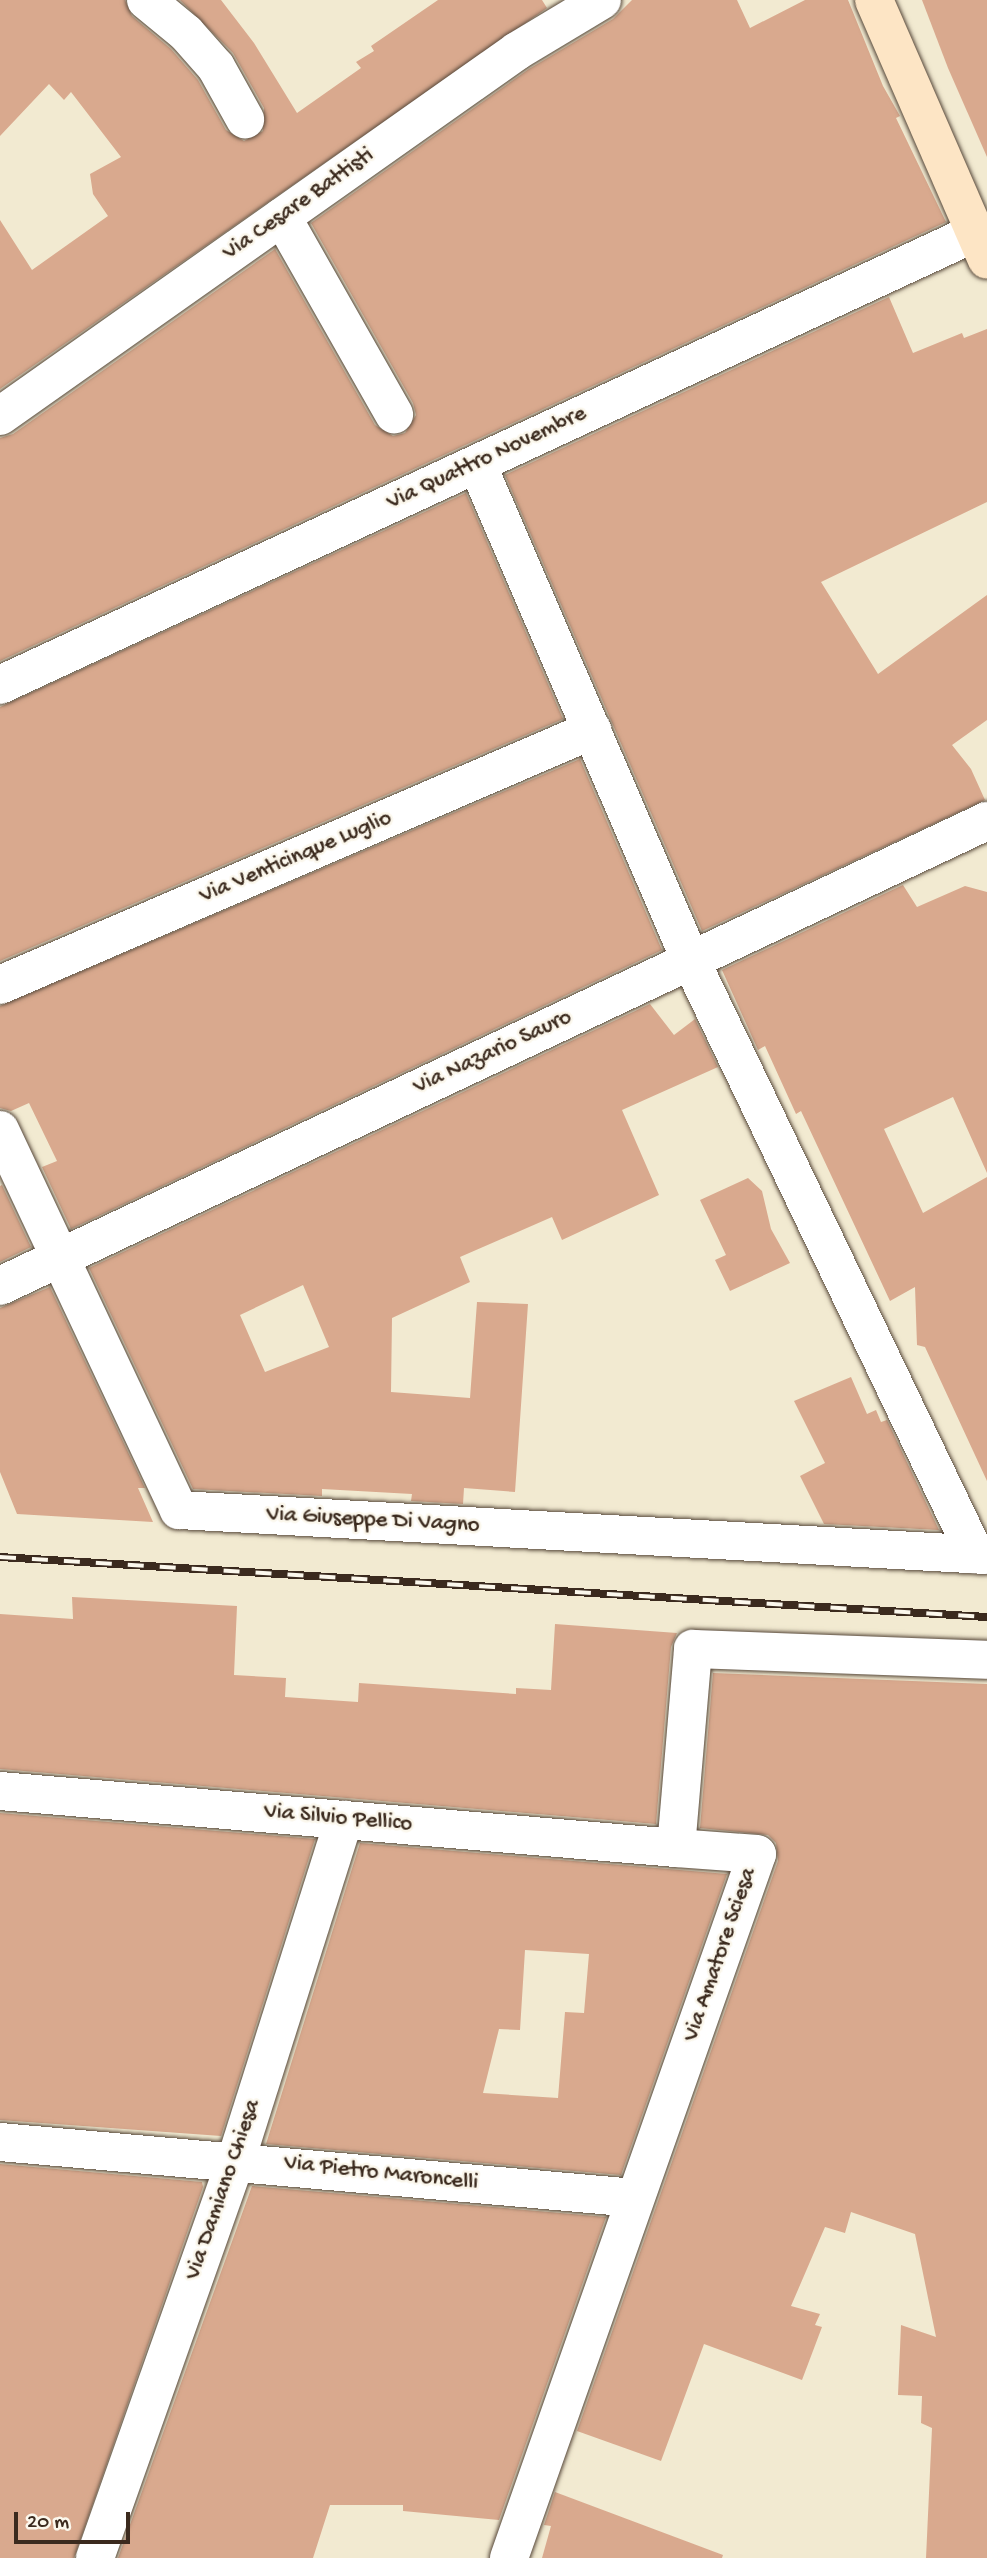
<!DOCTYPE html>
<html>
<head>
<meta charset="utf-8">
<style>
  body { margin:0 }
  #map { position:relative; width:987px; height:2558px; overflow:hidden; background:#f2ead1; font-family:"Gochi Hand",sans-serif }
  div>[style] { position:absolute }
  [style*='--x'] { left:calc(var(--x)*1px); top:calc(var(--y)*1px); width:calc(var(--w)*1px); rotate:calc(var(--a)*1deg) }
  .building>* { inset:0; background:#d9a98e }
  .roads { filter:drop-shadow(0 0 2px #564739) drop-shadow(0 0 2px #564739) }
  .street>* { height:38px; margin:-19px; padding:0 19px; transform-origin:19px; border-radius:19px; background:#fff }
  .secondary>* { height:38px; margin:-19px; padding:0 19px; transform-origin:19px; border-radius:19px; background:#fde5c5 }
  .rail>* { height:8px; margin-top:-4px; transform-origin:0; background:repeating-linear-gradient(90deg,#fbf7ec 0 16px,#3b2a1e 0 32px); box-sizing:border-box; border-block:2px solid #3b2a1e }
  span { translate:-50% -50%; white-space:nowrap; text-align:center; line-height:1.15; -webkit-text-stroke:5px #fbf7ec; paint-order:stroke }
  .street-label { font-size:23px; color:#3b2a1e }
  .scale { position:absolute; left:14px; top:2512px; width:116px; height:32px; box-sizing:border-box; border:4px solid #3b2a1e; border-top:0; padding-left:9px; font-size:21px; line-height:24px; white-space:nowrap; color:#3b2a1e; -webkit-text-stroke:5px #fbf7ec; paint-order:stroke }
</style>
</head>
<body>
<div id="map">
  <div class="building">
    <i style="clip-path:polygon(0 0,125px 0,132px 16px,171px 49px,198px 80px,226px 130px,244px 141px,263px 131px,264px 108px,233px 53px,180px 0,221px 0,254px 43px,297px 113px,361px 68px,356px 62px,374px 51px,371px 46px,438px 0,542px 0,547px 8px,0 389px,0 220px,32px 270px,108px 216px,93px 194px,90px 174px,121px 157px,71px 92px,64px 100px,49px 84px,0 136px)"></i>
    <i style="clip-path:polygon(632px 0,737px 0,750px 28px,805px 0,848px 0,883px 86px,900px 116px,896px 118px,946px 222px,0 661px,0 438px,13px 434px,275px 249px,375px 425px,393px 436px,405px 433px,416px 415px,413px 403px,311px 223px,529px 69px,613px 19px)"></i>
    <i style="clip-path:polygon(922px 0,987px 0,987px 157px,948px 68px)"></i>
    <i style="clip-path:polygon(889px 297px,913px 353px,962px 333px,964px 338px,987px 329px,987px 502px,821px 582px,878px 674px,987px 595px,987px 720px,952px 745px,971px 769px,985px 800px,702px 931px,505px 475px)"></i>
    <i style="clip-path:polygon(466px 493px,563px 719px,0 961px,0 707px)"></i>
    <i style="clip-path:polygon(580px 759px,662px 950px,71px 1229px,42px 1167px,57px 1161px,29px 1103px,11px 1111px,0 1108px,0 1006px)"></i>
    <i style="clip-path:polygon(903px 885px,917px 907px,965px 886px,987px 892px,987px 1173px,953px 1097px,884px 1129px,923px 1213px,987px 1177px,987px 1481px,925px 1347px,917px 1345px,915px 1287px,890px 1301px,801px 1111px,796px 1114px,765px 1046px,758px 1050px,722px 970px)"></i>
    <i style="clip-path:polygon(evenodd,650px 1004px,674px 1035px,695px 1019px,718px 1067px,622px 1110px,659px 1195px,562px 1240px,552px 1217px,460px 1257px,470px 1282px,392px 1318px,391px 1392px,470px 1398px,477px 1302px,528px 1304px,515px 1492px,464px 1488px,463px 1504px,411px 1501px,412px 1494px,322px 1489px,322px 1496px,193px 1489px,89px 1268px,650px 1004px,303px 1285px,329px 1347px,265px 1372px,240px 1315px,303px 1285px)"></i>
    <i style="clip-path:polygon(748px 1178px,762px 1191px,771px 1229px,790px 1263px,730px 1291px,715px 1260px,726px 1255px,700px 1200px)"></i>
    <i style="clip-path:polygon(2px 1185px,31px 1247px,0 1262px,0 1186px)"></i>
    <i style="clip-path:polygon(50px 1287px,145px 1488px,138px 1488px,153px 1522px,17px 1514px,0 1472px,0 1308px)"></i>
    <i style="clip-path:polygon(851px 1377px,867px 1414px,876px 1410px,881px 1422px,887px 1420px,939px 1530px,824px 1524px,800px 1476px,825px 1463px,794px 1401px)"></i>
    <i style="clip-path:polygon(72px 1597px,237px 1606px,234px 1675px,286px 1678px,285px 1697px,358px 1702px,359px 1683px,516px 1694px,516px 1688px,551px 1690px,555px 1624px,677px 1633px,671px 1647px,656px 1824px,0 1769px,0 1614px,73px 1619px)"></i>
    <i style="clip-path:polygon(713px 1673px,987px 1684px,987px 2558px,926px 2558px,932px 2428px,921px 2423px,922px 2396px,898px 2395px,901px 2325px,936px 2337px,915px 2234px,851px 2212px,845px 2233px,825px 2227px,791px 2306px,820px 2314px,815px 2325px,822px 2327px,802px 2380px,704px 2344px,661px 2461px,577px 2431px,778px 1861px,776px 1843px,768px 1835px,700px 1828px)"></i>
    <i style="clip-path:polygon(0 1813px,315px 1839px,221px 2136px,0 2120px)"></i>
    <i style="clip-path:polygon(evenodd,360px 1843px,727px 1874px,621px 2175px,266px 2144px,360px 1843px,525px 1950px,589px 1954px,584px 2013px,565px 2012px,558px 2098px,483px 2093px,499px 2029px,520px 2030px,525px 1950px)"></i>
    <i style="clip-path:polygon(0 2164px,202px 2182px,203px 2187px,74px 2558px,0 2558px)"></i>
    <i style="clip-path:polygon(252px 2186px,606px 2217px,499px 2520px,403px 2511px,403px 2505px,330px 2505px,313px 2558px,118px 2558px)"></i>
    <i style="clip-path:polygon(555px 2492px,723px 2555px,722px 2558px,542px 2558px,551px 2526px,544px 2525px)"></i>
  </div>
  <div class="roads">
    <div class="street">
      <i style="--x:146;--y:0;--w:52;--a:39.5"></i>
      <i style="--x:186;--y:33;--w:45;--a:48.6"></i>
      <i style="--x:216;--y:67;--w:60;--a:60.9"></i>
      <i style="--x:282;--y:217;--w:227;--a:60.4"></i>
      <i style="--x:0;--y:416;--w:633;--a:-35.22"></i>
      <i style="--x:517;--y:51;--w:99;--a:-31"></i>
      <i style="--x:477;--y:464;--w:539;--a:66.72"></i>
      <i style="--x:690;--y:959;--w:660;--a:64.41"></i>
      <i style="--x:0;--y:685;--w:1074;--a:-24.89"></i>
      <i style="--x:0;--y:985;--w:645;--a:-23.3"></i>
      <i style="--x:0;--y:1130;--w:420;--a:64.8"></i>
      <i style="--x:179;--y:1510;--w:809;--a:3.19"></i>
      <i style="--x:0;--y:1286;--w:1091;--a:-25.23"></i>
      <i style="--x:0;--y:1791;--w:678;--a:4.82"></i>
      <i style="--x:0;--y:2142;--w:637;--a:5.04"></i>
      <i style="--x:95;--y:2558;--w:422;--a:-70.5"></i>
      <i style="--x:236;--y:2160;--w:357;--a:-72.4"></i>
      <i style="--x:509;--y:2558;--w:746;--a:-70.59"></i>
      <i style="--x:757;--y:1854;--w:81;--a:-175.8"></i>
      <i style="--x:676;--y:1848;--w:200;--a:-85.1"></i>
      <i style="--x:693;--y:1649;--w:294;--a:2.1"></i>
    </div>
    <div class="secondary">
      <i style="--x:874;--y:0;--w:283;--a:66.5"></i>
    </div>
  </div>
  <div class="rail">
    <i style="--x:0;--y:1557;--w:989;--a:3.48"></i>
  </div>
  <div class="street-label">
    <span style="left:299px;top:205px;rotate:-35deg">Via Cesare Battisti</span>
    <span style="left:487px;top:459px;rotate:-25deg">Via Quattro Novembre</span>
    <span style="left:296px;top:858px;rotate:-23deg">Via Venticinque Luglio</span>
    <span style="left:493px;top:1053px;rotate:-25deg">Via Nazario Sauro</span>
    <span style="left:373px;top:1521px;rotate:3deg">Via Giuseppe Di Vagno</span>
    <span style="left:338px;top:1819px;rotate:5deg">Via Silvio Pellico</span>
    <span style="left:721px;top:1955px;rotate:-71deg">Via Amatore Sciesa</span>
    <span style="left:381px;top:2174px;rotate:6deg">Via Pietro Maroncelli</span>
    <span style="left:224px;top:2190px;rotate:-71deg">Via Damiano Chiesa</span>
  </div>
  <div class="scale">20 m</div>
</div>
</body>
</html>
